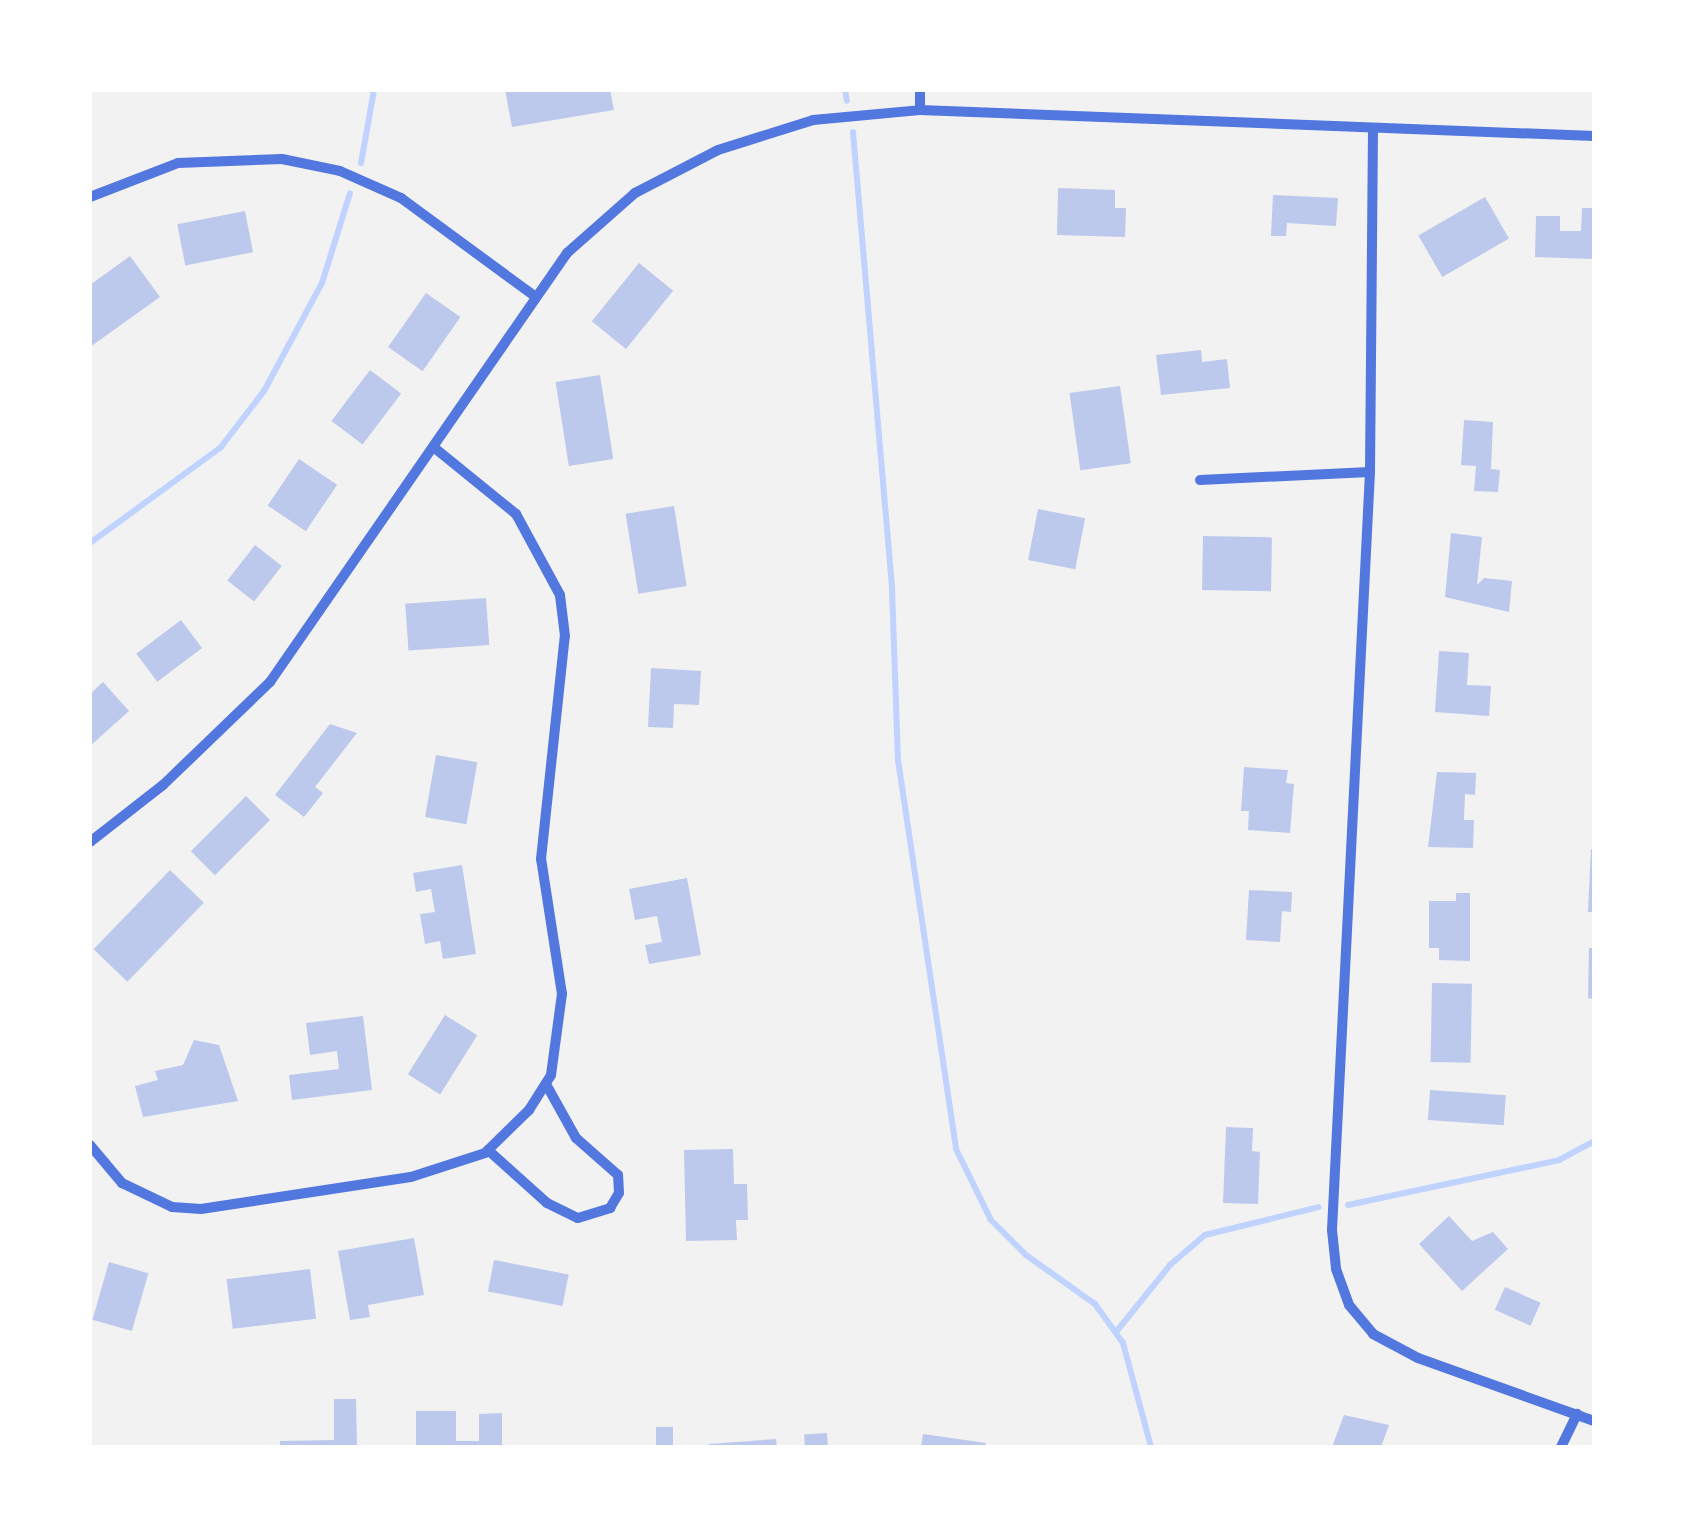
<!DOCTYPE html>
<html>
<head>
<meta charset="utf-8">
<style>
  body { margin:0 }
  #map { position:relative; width:1684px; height:1537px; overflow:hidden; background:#f2f2f2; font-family:"Open Sans",sans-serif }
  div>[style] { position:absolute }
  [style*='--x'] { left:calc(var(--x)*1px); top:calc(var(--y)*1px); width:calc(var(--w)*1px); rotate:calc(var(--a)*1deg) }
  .stream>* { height:6px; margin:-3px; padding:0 3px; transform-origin:3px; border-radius:3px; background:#bfd3fe }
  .building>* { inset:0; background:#bdc9ec; transform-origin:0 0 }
  .minor>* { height:10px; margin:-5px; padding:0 5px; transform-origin:5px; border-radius:5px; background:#5277de }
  span { translate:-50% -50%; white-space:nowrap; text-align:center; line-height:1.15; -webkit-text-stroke:8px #fff; paint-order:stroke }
  .frame { position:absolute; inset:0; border:92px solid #fff; pointer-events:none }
</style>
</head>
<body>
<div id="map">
  <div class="stream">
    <i style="--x:845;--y:90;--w:11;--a:80"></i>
    <i style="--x:853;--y:132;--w:459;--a:85.1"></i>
    <i style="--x:892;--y:589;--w:171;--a:88"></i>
    <i style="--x:898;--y:760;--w:393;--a:81.5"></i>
    <i style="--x:956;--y:1149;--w:79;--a:63.8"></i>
    <i style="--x:991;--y:1220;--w:49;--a:45"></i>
    <i style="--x:1026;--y:1255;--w:85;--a:35.4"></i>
    <i style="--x:1095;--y:1304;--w:48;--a:54.3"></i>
    <i style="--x:1123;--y:1343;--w:108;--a:74.9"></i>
    <i style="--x:361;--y:163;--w:74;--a:-79.9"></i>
    <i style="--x:90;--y:543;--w:162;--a:-36.2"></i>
    <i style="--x:221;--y:447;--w:71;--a:-52.5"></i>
    <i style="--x:264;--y:391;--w:123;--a:-61.8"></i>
    <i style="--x:322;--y:283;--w:94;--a:-72.7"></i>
    <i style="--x:1348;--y:1205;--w:216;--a:-12"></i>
    <i style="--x:1559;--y:1160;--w:40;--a:-28"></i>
    <i style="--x:1116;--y:1332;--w:86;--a:-51.1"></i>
    <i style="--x:1170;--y:1265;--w:46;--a:-40.6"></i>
    <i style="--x:1205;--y:1235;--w:117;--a:-13.8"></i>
  </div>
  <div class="building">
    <i style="clip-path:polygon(505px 90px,610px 90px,614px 110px,512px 127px)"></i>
    <i style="clip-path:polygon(1058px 188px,1115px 190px,1115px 208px,1126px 208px,1125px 237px,1057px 235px)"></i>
    <i style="clip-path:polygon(1273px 195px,1338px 198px,1336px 226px,1287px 223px,1286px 236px,1271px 236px)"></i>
    <i style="left:1485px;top:197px;width:48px;height:77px;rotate:60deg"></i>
    <i style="clip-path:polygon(1582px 208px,1594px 208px,1594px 259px,1535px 257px,1536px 216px,1560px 216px,1560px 231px,1581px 231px)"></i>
    <i style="left:245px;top:211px;width:42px;height:69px;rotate:79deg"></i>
    <i style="clip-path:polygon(130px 256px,160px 297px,90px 347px,90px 285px)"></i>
    <i style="left:639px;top:263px;width:44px;height:75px;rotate:39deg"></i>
    <i style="left:426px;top:293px;width:42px;height:66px;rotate:35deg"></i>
    <i style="clip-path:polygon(1201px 350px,1202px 362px,1227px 359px,1230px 388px,1161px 395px,1156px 355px)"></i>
    <i style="left:370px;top:370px;width:39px;height:64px;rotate:37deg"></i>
    <i style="left:600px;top:375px;width:85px;height:45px;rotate:81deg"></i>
    <i style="left:1120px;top:386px;width:78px;height:51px;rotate:82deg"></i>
    <i style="clip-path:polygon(1464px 420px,1493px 422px,1491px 469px,1500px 470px,1498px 492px,1474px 491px,1476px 466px,1461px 465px)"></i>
    <i style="left:299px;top:459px;width:46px;height:56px;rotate:34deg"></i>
    <i style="left:674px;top:506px;width:81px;height:49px;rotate:81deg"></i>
    <i style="left:1038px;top:509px;width:48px;height:52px;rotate:11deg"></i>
    <i style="clip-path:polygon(1451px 533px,1482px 537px,1477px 585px,1484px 578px,1512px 581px,1509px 612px,1445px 597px)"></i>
    <i style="left:1203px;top:536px;width:69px;height:54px;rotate:1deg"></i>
    <i style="left:255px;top:545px;width:34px;height:45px;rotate:38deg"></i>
    <i style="left:486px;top:598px;width:47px;height:81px;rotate:86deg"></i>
    <i style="left:181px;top:620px;width:35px;height:56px;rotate:53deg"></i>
    <i style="clip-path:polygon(1439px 651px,1469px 653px,1467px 685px,1491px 686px,1489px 716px,1435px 712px)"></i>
    <i style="clip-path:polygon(651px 668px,701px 671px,699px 705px,674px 704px,673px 728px,648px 727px)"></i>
    <i style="clip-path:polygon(103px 682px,129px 711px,90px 746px,90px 694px)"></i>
    <i style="clip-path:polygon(330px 724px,357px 733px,315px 787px,323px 793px,304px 817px,275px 795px)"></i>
    <i style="left:436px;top:755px;width:42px;height:63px;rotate:10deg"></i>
    <i style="clip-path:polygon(1244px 767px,1288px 770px,1286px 783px,1294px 784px,1290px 833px,1248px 830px,1249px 811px,1241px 811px)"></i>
    <i style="clip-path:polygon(1437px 772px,1476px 773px,1475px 795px,1465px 794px,1464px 820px,1474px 820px,1473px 848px,1428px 847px)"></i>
    <i style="left:246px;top:796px;width:34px;height:78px;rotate:45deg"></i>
    <i style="clip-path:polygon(1591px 849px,1594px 849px,1594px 912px,1588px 912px)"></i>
    <i style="clip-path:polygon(462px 865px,476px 954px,443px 959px,440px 941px,425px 944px,420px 914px,435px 912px,431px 889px,416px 892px,413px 873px)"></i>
    <i style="left:170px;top:870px;width:47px;height:110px;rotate:44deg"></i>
    <i style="clip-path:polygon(687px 878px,701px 955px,649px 964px,645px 945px,662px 942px,657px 916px,635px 920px,629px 889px)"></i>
    <i style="clip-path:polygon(1249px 890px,1292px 892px,1291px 912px,1282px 911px,1280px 942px,1246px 940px)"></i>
    <i style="clip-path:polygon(1456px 893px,1470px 893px,1470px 961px,1439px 960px,1439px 948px,1429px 948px,1429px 901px,1456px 901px)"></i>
    <i style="clip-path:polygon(1589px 948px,1594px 948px,1594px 999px,1588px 998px)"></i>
    <i style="left:1432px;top:983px;width:40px;height:79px;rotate:1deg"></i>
    <i style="left:445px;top:1015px;width:38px;height:70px;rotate:32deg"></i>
    <i style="clip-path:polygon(363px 1016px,372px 1090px,292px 1100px,289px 1075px,339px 1069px,337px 1051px,310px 1055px,306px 1023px)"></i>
    <i style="clip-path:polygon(194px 1040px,219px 1045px,238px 1101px,143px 1117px,135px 1086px,158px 1080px,155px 1071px,183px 1065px)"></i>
    <i style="left:1430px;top:1090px;width:76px;height:30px;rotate:4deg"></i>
    <i style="clip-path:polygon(1226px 1127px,1253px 1128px,1252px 1151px,1260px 1152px,1258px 1204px,1223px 1203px)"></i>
    <i style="clip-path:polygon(733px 1149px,734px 1184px,747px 1184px,748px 1220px,736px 1220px,737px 1240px,686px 1241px,684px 1150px)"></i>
    <i style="clip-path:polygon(1449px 1216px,1472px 1241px,1493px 1232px,1508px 1249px,1462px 1291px,1419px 1244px)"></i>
    <i style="clip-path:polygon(414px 1238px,424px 1295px,368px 1305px,370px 1317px,350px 1320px,338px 1251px)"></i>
    <i style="left:494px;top:1260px;width:76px;height:32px;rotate:11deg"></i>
    <i style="left:109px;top:1262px;width:41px;height:60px;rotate:16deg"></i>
    <i style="left:310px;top:1269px;width:50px;height:84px;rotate:83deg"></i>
    <i style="left:1505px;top:1287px;width:39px;height:25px;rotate:24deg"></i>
    <i style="clip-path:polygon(334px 1399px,356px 1399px,357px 1447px,280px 1447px,280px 1441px,334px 1440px)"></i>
    <i style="clip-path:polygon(416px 1411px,456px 1411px,456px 1441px,479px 1441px,479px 1414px,502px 1413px,502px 1447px,416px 1447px)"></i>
    <i style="clip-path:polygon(1344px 1415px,1389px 1425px,1381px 1447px,1332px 1447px)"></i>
    <i style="left:656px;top:1427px;width:17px;height:20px"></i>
    <i style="left:827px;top:1433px;width:14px;height:23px;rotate:86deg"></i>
    <i style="clip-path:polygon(923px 1434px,986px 1443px,985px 1447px,921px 1447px)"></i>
    <i style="clip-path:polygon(776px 1439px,777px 1447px,709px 1447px,709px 1444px)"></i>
  </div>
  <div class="minor">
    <i style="--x:920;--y:110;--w:20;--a:-90"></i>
    <i style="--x:1373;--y:129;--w:343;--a:90.5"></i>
    <i style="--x:1370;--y:472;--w:759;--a:92.87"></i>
    <i style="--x:1332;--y:1230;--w:39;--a:84"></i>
    <i style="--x:1336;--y:1269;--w:38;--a:70"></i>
    <i style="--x:1349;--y:1305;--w:38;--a:50"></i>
    <i style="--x:1373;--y:1334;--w:51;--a:28.1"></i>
    <i style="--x:1418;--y:1358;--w:187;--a:19.7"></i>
    <i style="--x:90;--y:197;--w:94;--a:-21.1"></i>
    <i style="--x:178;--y:163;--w:104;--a:-2.2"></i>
    <i style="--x:282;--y:159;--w:59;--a:11.7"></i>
    <i style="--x:340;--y:171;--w:67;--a:23.9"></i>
    <i style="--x:401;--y:198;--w:164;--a:36.3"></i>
    <i style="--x:1200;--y:480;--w:170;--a:-2.7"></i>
    <i style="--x:90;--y:842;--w:93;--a:-38"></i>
    <i style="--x:163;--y:785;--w:149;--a:-43.9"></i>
    <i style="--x:270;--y:682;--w:522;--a:-55.3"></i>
    <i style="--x:567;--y:253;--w:91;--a:-41.4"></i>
    <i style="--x:635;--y:193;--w:93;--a:-27.4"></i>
    <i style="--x:718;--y:150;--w:100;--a:-17.5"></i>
    <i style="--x:813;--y:120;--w:107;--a:-5.3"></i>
    <i style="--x:920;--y:110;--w:675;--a:2.21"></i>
    <i style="--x:90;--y:1145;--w:50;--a:49.9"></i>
    <i style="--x:122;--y:1183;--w:55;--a:25.6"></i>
    <i style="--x:172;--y:1207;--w:29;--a:4"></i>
    <i style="--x:201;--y:1209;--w:212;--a:-8.7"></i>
    <i style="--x:411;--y:1177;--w:78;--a:-18"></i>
    <i style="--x:485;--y:1153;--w:62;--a:-44.3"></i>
    <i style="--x:529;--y:1110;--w:41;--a:-57.8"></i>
    <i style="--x:551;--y:1075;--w:82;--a:-82.3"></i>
    <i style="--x:562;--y:994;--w:137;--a:-98.8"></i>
    <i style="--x:541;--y:859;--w:224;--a:-83.9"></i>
    <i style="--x:565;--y:636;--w:41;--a:-97"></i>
    <i style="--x:560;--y:595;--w:92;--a:-118.5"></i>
    <i style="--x:516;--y:514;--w:103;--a:-140.9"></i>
    <i style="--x:488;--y:1150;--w:79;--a:41.9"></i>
    <i style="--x:547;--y:1203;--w:34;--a:26"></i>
    <i style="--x:578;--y:1218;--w:34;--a:-17"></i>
    <i style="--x:610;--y:1208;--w:17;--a:-59"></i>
    <i style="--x:619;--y:1193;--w:18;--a:-93"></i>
    <i style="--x:618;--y:1175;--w:56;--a:-138.6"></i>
    <i style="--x:576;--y:1138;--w:62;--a:-119.1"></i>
    <i style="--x:1561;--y:1447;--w:37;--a:-64"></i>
  </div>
  <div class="frame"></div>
</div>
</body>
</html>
